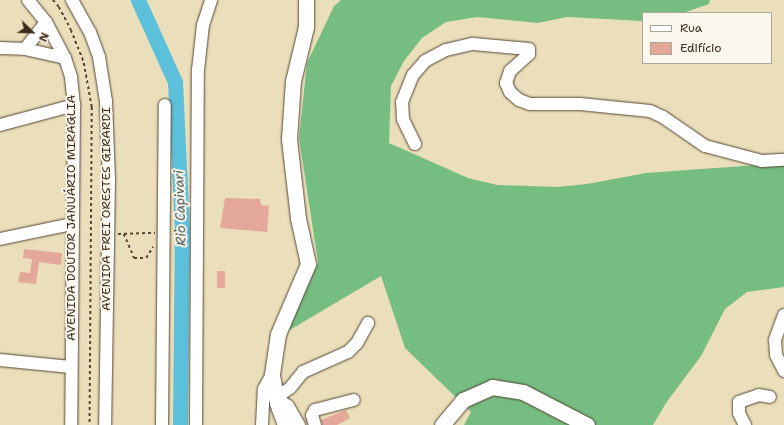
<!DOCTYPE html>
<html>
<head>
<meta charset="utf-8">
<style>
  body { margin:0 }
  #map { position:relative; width:784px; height:425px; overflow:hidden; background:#eadfba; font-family:"Shantell Sans",sans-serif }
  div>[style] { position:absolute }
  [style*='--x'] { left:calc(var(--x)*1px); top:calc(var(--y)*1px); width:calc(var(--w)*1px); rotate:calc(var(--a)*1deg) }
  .forest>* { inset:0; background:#76bd82 }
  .river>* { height:15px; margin:-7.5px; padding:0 7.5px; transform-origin:7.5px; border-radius:7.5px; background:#5cc0db }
  .building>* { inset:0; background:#e4a89b; transform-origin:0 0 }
  .path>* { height:1.5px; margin-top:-0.75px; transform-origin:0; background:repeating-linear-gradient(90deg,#554535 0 3px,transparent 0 6px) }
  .roads { filter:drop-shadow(0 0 1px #554535) drop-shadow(0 0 1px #554535) }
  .minor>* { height:12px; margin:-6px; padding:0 6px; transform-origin:6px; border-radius:6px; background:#fff }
  .major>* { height:15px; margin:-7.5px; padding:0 7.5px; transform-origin:7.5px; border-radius:7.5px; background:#fff }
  span { translate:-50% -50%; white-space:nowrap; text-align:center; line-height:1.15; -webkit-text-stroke:4px #fbf7ec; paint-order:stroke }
  .street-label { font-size:12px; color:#3b2a1e }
  .water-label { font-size:13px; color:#455757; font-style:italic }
  .legend { position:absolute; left:642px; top:12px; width:130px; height:52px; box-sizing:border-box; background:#fbf7ec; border:1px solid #aea59a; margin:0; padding:5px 7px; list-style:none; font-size:12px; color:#3b2a1e }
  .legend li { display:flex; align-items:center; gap:8px; height:20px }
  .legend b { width:20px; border:1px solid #aea59a }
  .north { position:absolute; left:12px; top:12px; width:40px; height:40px; -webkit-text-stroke:3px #fbf7ec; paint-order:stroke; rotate:113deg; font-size:11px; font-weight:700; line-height:16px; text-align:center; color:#3b2a1e }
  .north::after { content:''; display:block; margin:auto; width:14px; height:18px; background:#3b2a1e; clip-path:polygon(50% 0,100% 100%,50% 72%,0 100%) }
</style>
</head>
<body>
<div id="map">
  <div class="forest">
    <i style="clip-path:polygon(341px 0,710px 0,709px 4px,683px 13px,643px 13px,643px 21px,567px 17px,538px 23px,477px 17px,446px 22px,422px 38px,404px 61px,391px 86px,389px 143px,468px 178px,497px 185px,557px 187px,587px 184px,646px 173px,784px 163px,784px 287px,747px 292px,725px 309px,701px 356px,666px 403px,653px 425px,464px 425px,471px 412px,405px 348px,381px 276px,288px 331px,318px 262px,299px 138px,307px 63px,334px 6px)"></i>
  </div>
  <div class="river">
    <i style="--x:138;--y:0;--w:90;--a:65.7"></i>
    <i style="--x:175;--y:82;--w:146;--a:87.3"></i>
    <i style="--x:182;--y:228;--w:197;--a:90.6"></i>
  </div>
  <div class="building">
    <i style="clip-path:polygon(225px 198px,260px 199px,261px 205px,269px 206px,267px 232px,220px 228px)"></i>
    <i style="clip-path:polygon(24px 249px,62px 253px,61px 265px,39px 262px,36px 284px,18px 282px,20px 272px,30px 273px,32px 259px,23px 258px)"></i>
    <i style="left:225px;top:271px;width:17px;height:8px;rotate:90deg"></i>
    <i style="clip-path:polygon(346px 410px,350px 418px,337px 425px,322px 425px,321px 420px)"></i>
  </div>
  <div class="path">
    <i style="--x:53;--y:0;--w:9;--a:49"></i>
    <i style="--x:59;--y:7;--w:26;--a:62"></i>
    <i style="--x:71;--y:30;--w:35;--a:68"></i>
    <i style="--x:84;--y:63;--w:45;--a:79.7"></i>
    <i style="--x:92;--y:107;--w:318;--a:90.4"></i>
    <i style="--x:174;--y:231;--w:13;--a:0"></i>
    <i style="--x:118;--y:234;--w:37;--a:-2"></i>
    <i style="--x:124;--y:234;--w:26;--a:67"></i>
    <i style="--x:134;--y:258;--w:12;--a:0"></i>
    <i style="--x:146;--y:258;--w:13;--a:-58"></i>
  </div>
  <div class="roads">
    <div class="minor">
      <i style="--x:28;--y:0;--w:28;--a:51"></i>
      <i style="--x:46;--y:22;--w:41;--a:62.2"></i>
      <i style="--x:65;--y:58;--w:20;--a:72"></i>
      <i style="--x:71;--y:77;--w:28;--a:84"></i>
      <i style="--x:74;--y:105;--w:320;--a:90.5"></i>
      <i style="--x:72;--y:0;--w:37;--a:61"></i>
      <i style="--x:90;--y:32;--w:27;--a:70"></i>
      <i style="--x:99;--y:57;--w:45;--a:81"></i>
      <i style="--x:106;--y:101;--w:78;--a:87.8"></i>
      <i style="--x:109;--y:179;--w:246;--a:90.9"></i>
      <i style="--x:0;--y:48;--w:25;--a:2"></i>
      <i style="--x:25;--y:49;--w:41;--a:12.7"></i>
      <i style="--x:25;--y:49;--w:34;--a:-52"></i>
      <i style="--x:0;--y:125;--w:77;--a:-15.1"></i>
      <i style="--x:415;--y:144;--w:28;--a:-116"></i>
      <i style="--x:403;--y:119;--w:17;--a:-93"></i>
      <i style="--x:402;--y:102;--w:29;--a:-68"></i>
      <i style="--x:413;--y:75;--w:18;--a:-49"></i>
      <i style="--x:425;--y:61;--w:24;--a:-28"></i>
      <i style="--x:446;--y:50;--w:28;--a:-13"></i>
      <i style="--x:473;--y:44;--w:56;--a:5.1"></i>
      <i style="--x:529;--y:49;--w:5;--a:90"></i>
      <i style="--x:529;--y:54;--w:25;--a:138"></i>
      <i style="--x:510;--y:71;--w:13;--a:108"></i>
      <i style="--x:506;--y:83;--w:10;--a:66"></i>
      <i style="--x:510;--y:92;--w:12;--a:42"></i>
      <i style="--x:519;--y:100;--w:12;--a:20"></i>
      <i style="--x:530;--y:104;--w:50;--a:0"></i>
      <i style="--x:580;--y:104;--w:70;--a:5.7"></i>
      <i style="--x:650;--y:111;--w:14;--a:25"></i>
      <i style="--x:663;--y:117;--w:51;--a:34.6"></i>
      <i style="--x:705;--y:146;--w:59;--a:14.7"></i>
      <i style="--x:762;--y:161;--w:22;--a:-3"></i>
      <i style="--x:0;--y:239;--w:74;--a:-11.8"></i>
      <i style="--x:784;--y:315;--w:27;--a:110"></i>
      <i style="--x:775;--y:340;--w:15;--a:86"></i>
      <i style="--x:776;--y:355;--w:18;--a:63"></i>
      <i style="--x:0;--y:360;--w:71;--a:5.6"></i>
      <i style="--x:162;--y:425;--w:320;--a:-89.5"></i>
      <i style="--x:196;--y:425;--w:355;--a:-89.7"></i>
      <i style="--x:198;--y:70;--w:45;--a:-83.7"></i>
      <i style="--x:203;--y:25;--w:26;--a:-72"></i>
      <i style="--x:262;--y:425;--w:36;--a:-87"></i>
      <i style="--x:264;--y:389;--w:17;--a:-62"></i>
      <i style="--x:299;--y:425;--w:22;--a:-120"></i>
      <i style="--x:288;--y:406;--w:14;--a:-146"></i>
      <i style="--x:276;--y:398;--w:17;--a:-36"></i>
      <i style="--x:290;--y:388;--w:21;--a:-51"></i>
      <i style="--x:303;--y:372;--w:49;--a:-24"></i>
      <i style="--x:348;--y:352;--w:13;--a:-45"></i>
      <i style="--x:357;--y:343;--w:23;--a:-61"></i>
      <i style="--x:315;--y:425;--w:10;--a:-107"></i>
      <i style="--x:312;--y:415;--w:6;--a:-59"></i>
      <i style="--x:315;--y:410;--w:40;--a:-14.4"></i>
      <i style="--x:745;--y:425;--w:13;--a:-117"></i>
      <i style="--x:739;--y:413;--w:11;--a:-90"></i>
      <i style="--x:739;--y:402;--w:21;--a:-19"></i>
      <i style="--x:759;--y:395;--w:11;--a:10"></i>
    </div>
    <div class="major">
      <i style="--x:285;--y:425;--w:23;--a:-110"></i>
      <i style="--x:277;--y:403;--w:29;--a:-100"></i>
      <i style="--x:272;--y:374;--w:40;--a:-81.5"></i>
      <i style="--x:278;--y:334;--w:76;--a:-66.8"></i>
      <i style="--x:308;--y:264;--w:47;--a:-102.3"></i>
      <i style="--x:298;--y:218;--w:80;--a:-96.5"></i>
      <i style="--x:289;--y:139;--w:58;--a:-86.1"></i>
      <i style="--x:293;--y:81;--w:56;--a:-76.5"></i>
      <i style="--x:306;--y:27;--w:27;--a:-90"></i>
      <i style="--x:442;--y:425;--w:33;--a:-50"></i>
      <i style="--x:463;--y:400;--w:32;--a:-24"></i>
      <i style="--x:492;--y:387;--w:31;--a:9"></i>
      <i style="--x:523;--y:392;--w:72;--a:27.3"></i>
    </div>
  </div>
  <div class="street-label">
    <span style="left:107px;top:209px;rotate:-90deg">AVENIDA FREI ORESTES GIRARDI</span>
    <span style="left:72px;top:218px;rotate:-90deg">AVENIDA DOUTOR JANUÁRIO MIRAGLIA</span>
  </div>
  <div class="water-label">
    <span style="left:181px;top:208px;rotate:-92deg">Rio Capivari</span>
  </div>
  <ul class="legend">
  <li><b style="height:5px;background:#fff"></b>Rua</li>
  <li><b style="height:11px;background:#e4a89b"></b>Edifício</li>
  </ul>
  <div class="north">N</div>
</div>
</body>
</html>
